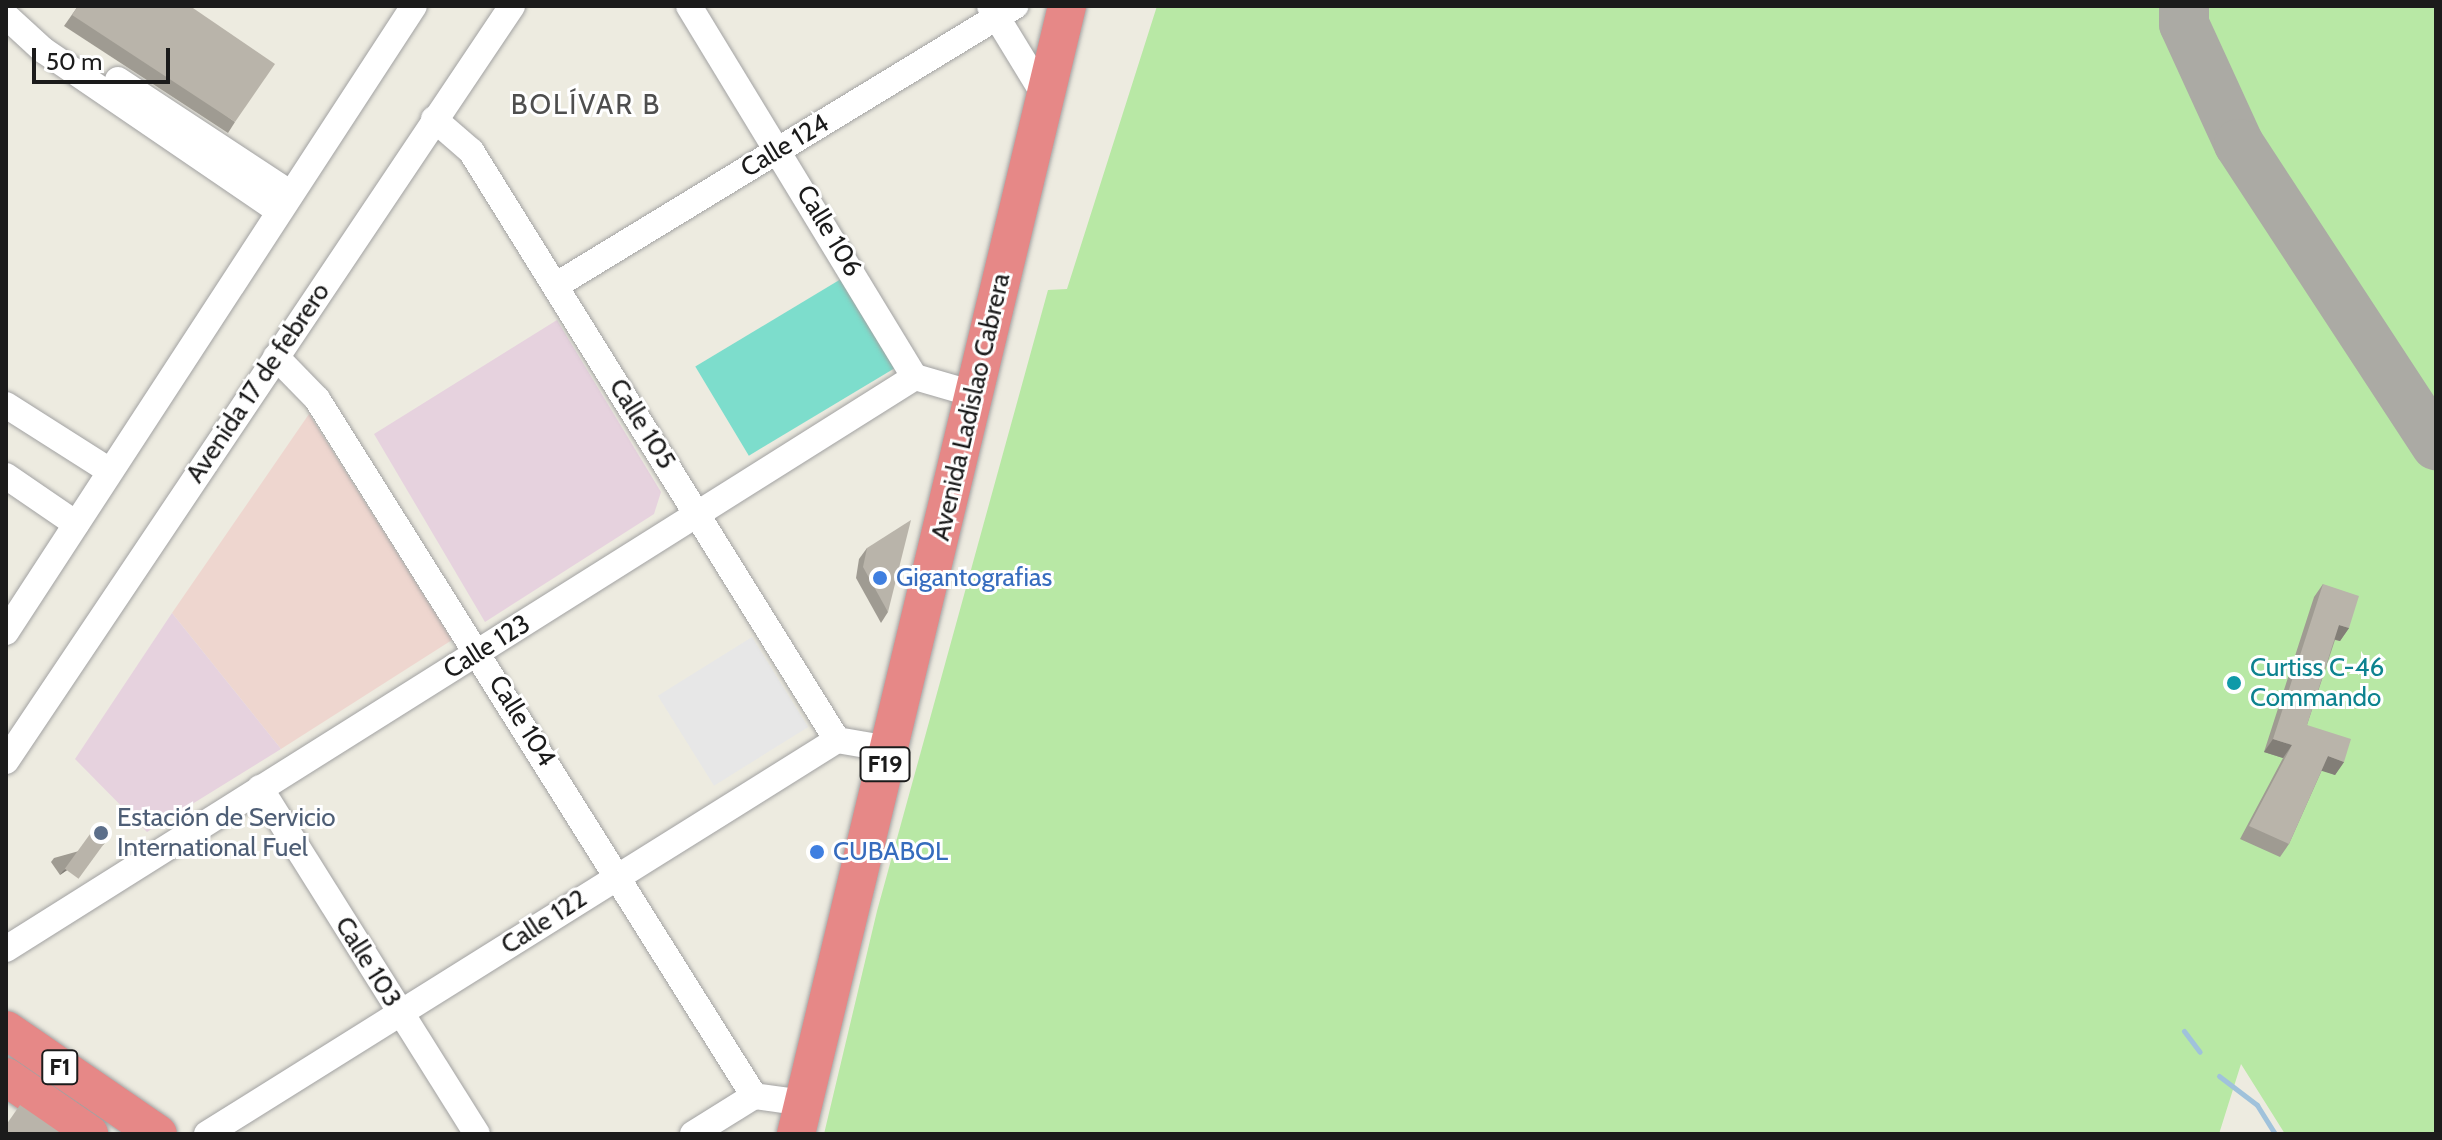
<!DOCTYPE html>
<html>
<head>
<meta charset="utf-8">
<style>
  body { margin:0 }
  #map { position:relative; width:2442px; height:1140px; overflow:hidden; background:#edebe0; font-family:Cabin,sans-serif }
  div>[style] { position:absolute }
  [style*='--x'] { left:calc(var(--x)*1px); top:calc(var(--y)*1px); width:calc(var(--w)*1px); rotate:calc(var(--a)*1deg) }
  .commercial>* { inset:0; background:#eed6cf }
  .industrial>* { inset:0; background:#e6d2de }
  .grass>* { inset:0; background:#b8e8a5 }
  .pitch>* { inset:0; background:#7dddcc; transform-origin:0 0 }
  .parking>* { inset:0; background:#e7e7e7; transform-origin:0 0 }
  .stream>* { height:5px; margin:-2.5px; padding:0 2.5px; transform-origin:2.5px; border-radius:2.5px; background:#a0c2db }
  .taxiway>* { height:50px; margin:-25px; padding:0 25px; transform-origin:25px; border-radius:25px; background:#abaaa4 }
  .roads { filter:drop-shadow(0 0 2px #a2a2a2) drop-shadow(0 0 2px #a2a2a2) }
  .minor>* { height:26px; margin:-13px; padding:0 13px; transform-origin:13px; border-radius:13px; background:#fff }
  .highway>* { height:38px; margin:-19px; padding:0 19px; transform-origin:19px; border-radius:19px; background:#e68887 }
  .wall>* { inset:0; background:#9f9b92 }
  .shaded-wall>* { inset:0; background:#827e77 }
  .building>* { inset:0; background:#b9b4aa; transform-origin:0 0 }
  .dots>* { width:22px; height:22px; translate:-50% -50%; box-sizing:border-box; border:4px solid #fff; border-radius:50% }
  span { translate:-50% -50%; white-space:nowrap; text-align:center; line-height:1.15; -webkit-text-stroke:6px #fff; paint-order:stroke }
  .shield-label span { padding:2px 6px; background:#fff; border:2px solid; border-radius:6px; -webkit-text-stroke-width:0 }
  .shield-label { font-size:24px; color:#1b1b1b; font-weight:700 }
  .street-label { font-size:26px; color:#1b1b1b }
  .shop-label { font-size:26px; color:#366cbe }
  .left { translate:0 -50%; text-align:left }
  .culture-label { font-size:26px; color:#0d838f }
  .service-label { font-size:26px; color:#4e5e75 }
  .neighbourhood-label { font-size:28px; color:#4e4e4e; letter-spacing:2px }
  .frame { position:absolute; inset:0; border:8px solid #1b1b1b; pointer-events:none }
  .scale { position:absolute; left:32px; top:48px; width:138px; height:36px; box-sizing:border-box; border:4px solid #1b1b1b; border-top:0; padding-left:10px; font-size:24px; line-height:28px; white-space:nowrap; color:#1b1b1b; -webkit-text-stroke:6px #fff; paint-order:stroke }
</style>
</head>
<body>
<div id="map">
  <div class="commercial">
    <i style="clip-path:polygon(309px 414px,452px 640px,281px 749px,172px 613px)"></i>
  </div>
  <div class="industrial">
    <i style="clip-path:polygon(557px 320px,661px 492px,654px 514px,485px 622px,374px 434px)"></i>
    <i style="clip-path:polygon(172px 613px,281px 749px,147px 832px,75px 759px)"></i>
  </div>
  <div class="grass">
    <i style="clip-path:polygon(evenodd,1157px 6px,2436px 6px,2436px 1134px,2285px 1134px,2241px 1064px,2219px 1134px,824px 1134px,877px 911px,1048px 290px,1067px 289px,1157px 6px,2314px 597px,2340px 641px,2330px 638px,2298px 738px,2314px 597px)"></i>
  </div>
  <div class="pitch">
    <i style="left:841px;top:279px;width:104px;height:170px;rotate:59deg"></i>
  </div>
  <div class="parking">
    <i style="left:752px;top:637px;width:106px;height:111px;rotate:58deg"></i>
  </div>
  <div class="stream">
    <i style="--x:2184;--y:1031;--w:26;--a:53"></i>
    <i style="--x:2219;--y:1076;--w:48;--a:37.3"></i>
    <i style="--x:2257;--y:1105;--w:34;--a:58"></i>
  </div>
  <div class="taxiway">
    <i style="--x:2184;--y:6;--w:18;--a:90"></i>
    <i style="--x:2184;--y:24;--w:132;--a:65.4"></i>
    <i style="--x:2239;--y:144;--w:360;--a:56.8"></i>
  </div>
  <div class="roads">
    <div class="minor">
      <i style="--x:689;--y:6;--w:434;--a:58.7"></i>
      <i style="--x:990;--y:6;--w:105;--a:58.6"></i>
      <i style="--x:6;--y:16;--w:50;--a:42.6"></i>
      <i style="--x:43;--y:50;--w:286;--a:34.3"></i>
      <i style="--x:118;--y:80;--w:207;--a:33.4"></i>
      <i style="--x:434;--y:119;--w:49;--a:40.9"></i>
      <i style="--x:471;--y:151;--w:693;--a:58.14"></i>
      <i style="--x:555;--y:286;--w:539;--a:-31.33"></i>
      <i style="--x:276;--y:357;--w:59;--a:45.7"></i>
      <i style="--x:317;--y:399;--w:823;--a:57.91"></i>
      <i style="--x:6;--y:405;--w:123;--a:32.4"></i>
      <i style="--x:6;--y:476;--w:85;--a:34.4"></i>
      <i style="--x:6;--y:632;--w:747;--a:-56.91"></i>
      <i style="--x:6;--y:761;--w:909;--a:-56.17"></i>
      <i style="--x:260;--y:788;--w:408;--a:57.9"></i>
      <i style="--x:6;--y:949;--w:1074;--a:-32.18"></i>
      <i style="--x:915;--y:377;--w:61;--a:16.1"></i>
      <i style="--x:207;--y:1134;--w:743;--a:-32.02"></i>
      <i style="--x:837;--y:740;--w:53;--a:9.8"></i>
      <i style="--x:693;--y:1134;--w:72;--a:-31.9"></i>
      <i style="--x:754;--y:1096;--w:50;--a:8"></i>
    </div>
    <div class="highway">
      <i style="--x:6;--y:1030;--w:184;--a:34.4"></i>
      <i style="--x:6;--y:1077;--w:101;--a:34.5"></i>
      <i style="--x:796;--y:1134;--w:1160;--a:-76.49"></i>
    </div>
  </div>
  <div class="wall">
    <i style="clip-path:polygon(78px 6px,235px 122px,228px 133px,64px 26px)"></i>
    <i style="clip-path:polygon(867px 548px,888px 612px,881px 623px,856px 578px,859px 559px)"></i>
    <i style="clip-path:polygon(2323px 584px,2349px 628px,2340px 641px,2335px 640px,2307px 725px,2344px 762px,2335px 775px,2322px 770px,2289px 844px,2280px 857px,2240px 839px,2283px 758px,2264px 752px,2314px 597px)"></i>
    <i style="clip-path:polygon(104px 844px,60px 875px,51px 862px,54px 858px)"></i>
  </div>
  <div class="shaded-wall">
    <i style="clip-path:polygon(2339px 625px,2349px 628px,2340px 641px,2330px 638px)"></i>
    <i style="clip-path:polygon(2273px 739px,2292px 745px,2283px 758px,2264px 752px)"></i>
    <i style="clip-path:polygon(2328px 756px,2344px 762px,2335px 775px,2319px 770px)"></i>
    <i style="clip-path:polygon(107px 840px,104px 844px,60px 875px,63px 871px)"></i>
  </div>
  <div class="building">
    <i style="clip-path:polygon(78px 6px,190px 6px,275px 64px,235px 122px,72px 15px)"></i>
    <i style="clip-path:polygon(911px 520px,888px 612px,863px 567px,867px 548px)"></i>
    <i style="clip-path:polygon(2323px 584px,2359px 596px,2349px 628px,2339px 625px,2307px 725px,2351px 739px,2344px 762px,2328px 756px,2289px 844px,2249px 826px,2292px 745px,2273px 739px)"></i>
    <i style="left:93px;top:830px;width:17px;height:48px;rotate:36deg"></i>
    <i style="clip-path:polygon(20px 1105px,62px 1134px,6px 1134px,6px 1125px)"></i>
  </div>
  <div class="dots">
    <i style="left:880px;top:578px;background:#3f7fe0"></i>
    <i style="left:2234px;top:683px;background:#0f9aa8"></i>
    <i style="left:101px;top:833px;background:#5c6f8a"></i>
    <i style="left:817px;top:852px;background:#3f7fe0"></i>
  </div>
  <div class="shield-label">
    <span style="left:885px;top:764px">F19</span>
    <span style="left:60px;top:1067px">F1</span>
  </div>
  <div class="street-label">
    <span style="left:785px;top:146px;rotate:-31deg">Calle 124</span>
    <span style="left:829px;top:231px;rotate:59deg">Calle 106</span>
    <span style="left:258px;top:383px;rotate:-56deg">Avenida 17 de febrero</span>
    <span style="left:971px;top:407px;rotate:-77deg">Avenida Ladislao Cabrera</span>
    <span style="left:642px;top:424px;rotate:58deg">Calle 105</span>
    <span style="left:487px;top:647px;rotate:-32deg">Calle 123</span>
    <span style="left:522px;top:721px;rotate:58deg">Calle 104</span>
    <span style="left:544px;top:922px;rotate:-33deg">Calle 122</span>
    <span style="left:368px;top:962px;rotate:58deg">Calle 103</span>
  </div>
  <div class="shop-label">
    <span class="left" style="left:896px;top:578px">Gigantografias</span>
    <span class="left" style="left:833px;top:852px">CUBABOL</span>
  </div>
  <div class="culture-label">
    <span class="left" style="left:2250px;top:683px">Curtiss C-46<br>Commando</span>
  </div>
  <div class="service-label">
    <span class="left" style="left:117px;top:833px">Estación de Servicio<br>International Fuel</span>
  </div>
  <div class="neighbourhood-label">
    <span style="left:586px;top:104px">BOLÍVAR B</span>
  </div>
  <div class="frame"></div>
  <div class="scale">50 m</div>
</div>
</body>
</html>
